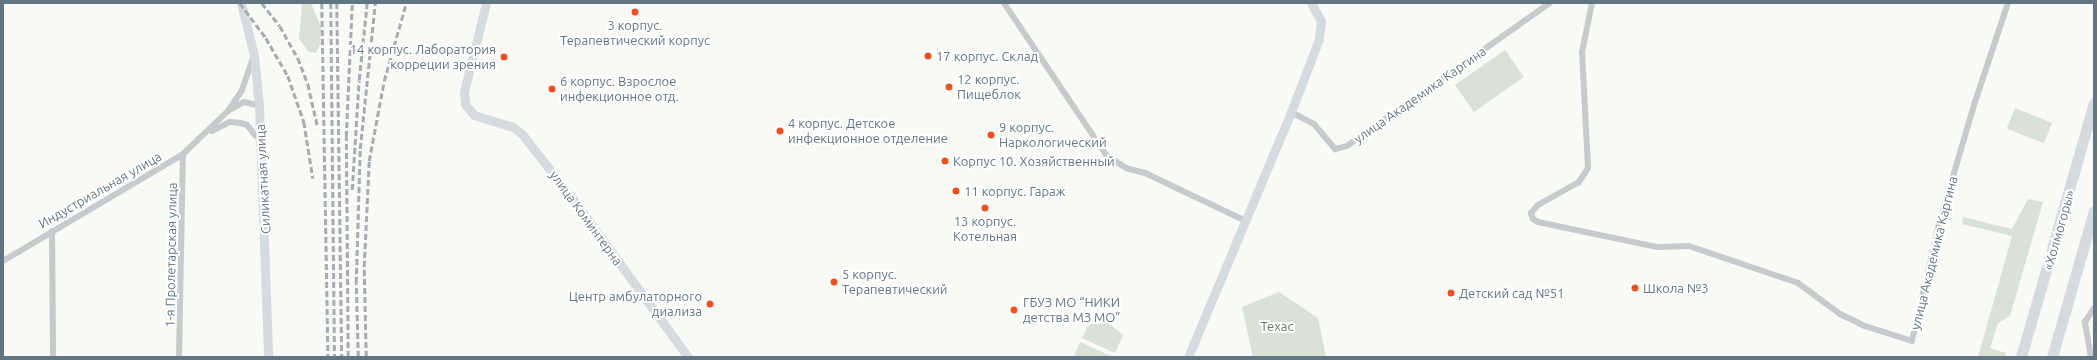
<!DOCTYPE html>
<html>
<head>
<meta charset="utf-8">
<style>
  body { margin:0 }
  #map { position:relative; width:2097px; height:360px; overflow:hidden; background:#f9f9f6; font-family:Ubuntu,sans-serif }
  div>[style] { position:absolute }
  [style*='--x'] { left:calc(var(--x)*1px); top:calc(var(--y)*1px); width:calc(var(--w)*1px); rotate:calc(var(--a)*1deg) }
  .green>* { inset:0; background:#dae1d7; transform-origin:0 0 }
  .street>* { height:6px; margin:-3px; padding:0 3px; transform-origin:3px; border-radius:3px; background:#c7cbce }
  .secondary>* { height:9px; margin:-4.5px; padding:0 4.5px; transform-origin:4.5px; border-radius:4.5px; background:#d6dbdf }
  .highway>* { height:11px; margin:-5.5px; padding:0 5.5px; transform-origin:5.5px; border-radius:5.5px; background:#d6dbdf }
  .rail>* { height:2.5px; margin-top:-1.25px; transform-origin:0; background:repeating-linear-gradient(90deg,#a5acb2 0 6px,transparent 0 9px) }
  .dots>* { width:11px; height:11px; translate:-50% -50%; box-sizing:border-box; border:2px solid #fff; border-radius:50% }
  span { translate:-50% -50%; white-space:nowrap; text-align:center; line-height:1.15; -webkit-text-stroke:4px #fff; paint-order:stroke }
  .poi-label { font-size:13px; color:#627583 }
  .right { translate:-100% -50%; text-align:right }
  .left { translate:0 -50%; text-align:left }
  .street-label { font-size:13px; color:#627583 }
  .park-label { font-size:13px; color:#667a61 }
  .frame { position:absolute; inset:0; border:4px solid #627583; pointer-events:none }
</style>
</head>
<body>
<div id="map">
  <div class="green">
    <i style="clip-path:polygon(302px 3px,311px 3px,321px 27px,320px 44px,316px 53px,309px 52px,299px 39px)"></i>
    <i style="left:1505px;top:50px;width:33px;height:61px;rotate:55deg"></i>
    <i style="left:2015px;top:108px;width:40px;height:22px;rotate:22deg"></i>
    <i style="clip-path:polygon(2028px 199px,2043px 202px,2010px 316px,1998px 323px,1990px 348px,2006px 353px,2005px 357px,1978px 357px,2012px 236px,1962px 224px,1963px 217px,2012px 229px)"></i>
    <i style="clip-path:polygon(1279px 292px,1318px 318px,1326px 357px,1253px 357px,1242px 307px)"></i>
    <i style="clip-path:polygon(1101px 317px,1123px 335px,1115px 353px,1082px 338px,1087px 327px)"></i>
    <i style="clip-path:polygon(1080px 342px,1113px 357px,1074px 357px)"></i>
  </div>
  <div class="street">
    <i style="--x:1004;--y:3;--w:183;--a:56.1"></i>
    <i style="--x:1106;--y:155;--w:24;--a:33"></i>
    <i style="--x:1126;--y:168;--w:20;--a:15"></i>
    <i style="--x:1145;--y:173;--w:110;--a:25.4"></i>
    <i style="--x:1592;--y:3;--w:50;--a:101.5"></i>
    <i style="--x:1582;--y:52;--w:116;--a:87"></i>
    <i style="--x:1588;--y:168;--w:17;--a:123"></i>
    <i style="--x:1579;--y:182;--w:47;--a:150.7"></i>
    <i style="--x:1538;--y:205;--w:11;--a:131"></i>
    <i style="--x:1531;--y:213;--w:6;--a:72"></i>
    <i style="--x:1533;--y:219;--w:6;--a:31"></i>
    <i style="--x:1538;--y:222;--w:122;--a:11.9"></i>
    <i style="--x:1657;--y:247;--w:32;--a:-2"></i>
    <i style="--x:1689;--y:246;--w:115;--a:18.7"></i>
    <i style="--x:1798;--y:283;--w:52;--a:36.4"></i>
    <i style="--x:1840;--y:314;--w:28;--a:26"></i>
    <i style="--x:1865;--y:326;--w:49;--a:17.7"></i>
    <i style="--x:1912;--y:341;--w:120;--a:-77"></i>
    <i style="--x:1939;--y:224;--w:127;--a:-73.6"></i>
    <i style="--x:1975;--y:102;--w:104;--a:-71.6"></i>
    <i style="--x:229;--y:110;--w:17;--a:-28"></i>
    <i style="--x:244;--y:102;--w:16;--a:15"></i>
    <i style="--x:1291;--y:112;--w:26;--a:28"></i>
    <i style="--x:1314;--y:124;--w:33;--a:50"></i>
    <i style="--x:1335;--y:149;--w:12;--a:-14"></i>
    <i style="--x:1347;--y:146;--w:248;--a:-35.2"></i>
    <i style="--x:212;--y:131;--w:20;--a:-27"></i>
    <i style="--x:230;--y:122;--w:10;--a:6"></i>
    <i style="--x:240;--y:123;--w:7;--a:16"></i>
    <i style="--x:247;--y:125;--w:19;--a:51"></i>
    <i style="--x:52;--y:231;--w:126;--a:89.5"></i>
    <i style="--x:3;--y:261;--w:209;--a:-30.7"></i>
    <i style="--x:183;--y:154;--w:62;--a:-43.7"></i>
    <i style="--x:228;--y:111;--w:25;--a:-56"></i>
    <i style="--x:242;--y:90;--w:34;--a:-71"></i>
    <i style="--x:179;--y:357;--w:203;--a:-88.9"></i>
    <i style="--x:2091;--y:357;--w:36;--a:-100"></i>
    <i style="--x:2085;--y:322;--w:17;--a:-57"></i>
  </div>
  <div class="secondary">
    <i style="--x:241;--y:3;--w:54;--a:76"></i>
    <i style="--x:254;--y:55;--w:51;--a:84.4"></i>
    <i style="--x:259;--y:106;--w:251;--a:87.9"></i>
    <i style="--x:486;--y:3;--w:92;--a:103.9"></i>
    <i style="--x:464;--y:92;--w:12;--a:85"></i>
    <i style="--x:465;--y:104;--w:14;--a:51"></i>
    <i style="--x:474;--y:115;--w:41;--a:17.1"></i>
    <i style="--x:513;--y:127;--w:11;--a:38"></i>
    <i style="--x:522;--y:134;--w:81;--a:52"></i>
    <i style="--x:572;--y:198;--w:197;--a:53.9"></i>
    <i style="--x:1188;--y:357;--w:266;--a:-67.2"></i>
    <i style="--x:1291;--y:112;--w:78;--a:-69"></i>
    <i style="--x:1319;--y:39;--w:18;--a:-84"></i>
    <i style="--x:1321;--y:21;--w:21;--a:-119"></i>
  </div>
  <div class="highway">
    <i style="--x:2021;--y:357;--w:264;--a:-74"></i>
    <i style="--x:2052;--y:357;--w:152;--a:-74"></i>
  </div>
  <div class="rail">
    <i style="--x:240;--y:3;--w:44;--a:53.4"></i>
    <i style="--x:266;--y:38;--w:44;--a:59.9"></i>
    <i style="--x:288;--y:76;--w:49;--a:70.8"></i>
    <i style="--x:304;--y:122;--w:57;--a:80.9"></i>
    <i style="--x:262;--y:3;--w:29;--a:52"></i>
    <i style="--x:280;--y:26;--w:37;--a:61"></i>
    <i style="--x:298;--y:58;--w:28;--a:69"></i>
    <i style="--x:308;--y:84;--w:45;--a:77.2"></i>
    <i style="--x:322;--y:3;--w:354;--a:89"></i>
    <i style="--x:331;--y:3;--w:354;--a:89.4"></i>
    <i style="--x:337;--y:3;--w:354;--a:89.2"></i>
    <i style="--x:352;--y:190;--w:110;--a:-86.4"></i>
    <i style="--x:359;--y:80;--w:77;--a:-84.1"></i>
    <i style="--x:348;--y:357;--w:220;--a:-90.5"></i>
    <i style="--x:346;--y:137;--w:134;--a:-87.4"></i>
    <i style="--x:358;--y:357;--w:74;--a:-91.5"></i>
    <i style="--x:356;--y:283;--w:134;--a:-88.3"></i>
    <i style="--x:360;--y:149;--w:147;--a:-84.1"></i>
    <i style="--x:366;--y:357;--w:90;--a:-91.3"></i>
    <i style="--x:364;--y:267;--w:106;--a:-87.3"></i>
    <i style="--x:369;--y:161;--w:81;--a:-79.4"></i>
    <i style="--x:384;--y:81;--w:81;--a:-74.2"></i>
  </div>
  <div class="dots">
    <i style="left:635px;top:12px;background:#ee5021"></i>
    <i style="left:928px;top:56px;background:#ee5021"></i>
    <i style="left:504px;top:57px;background:#ee5021"></i>
    <i style="left:949px;top:87px;background:#ee5021"></i>
    <i style="left:552px;top:89px;background:#ee5021"></i>
    <i style="left:780px;top:131px;background:#ee5021"></i>
    <i style="left:991px;top:135px;background:#ee5021"></i>
    <i style="left:945px;top:161px;background:#ee5021"></i>
    <i style="left:956px;top:191px;background:#ee5021"></i>
    <i style="left:985px;top:208px;background:#ee5021"></i>
    <i style="left:834px;top:282px;background:#ee5021"></i>
    <i style="left:1635px;top:288px;background:#ee5021"></i>
    <i style="left:1451px;top:293px;background:#ee5021"></i>
    <i style="left:710px;top:304px;background:#ee5021"></i>
    <i style="left:1014px;top:310px;background:#ee5021"></i>
  </div>
  <div class="poi-label">
    <span style="left:635px;top:33px">3 корпус.<br>Терапевтический корпус</span>
    <span class="right" style="left:496px;top:57px">14 корпус. Лаборатория<br>корреции зрения</span>
    <span class="left" style="left:936px;top:56px">17 корпус. Склад</span>
    <span class="left" style="left:957px;top:87px">12 корпус.<br>Пищеблок</span>
    <span class="left" style="left:560px;top:89px">6 корпус. Взрослое<br>инфекционное отд.</span>
    <span class="left" style="left:788px;top:131px">4 корпус. Детское<br>инфекционное отделение</span>
    <span class="left" style="left:999px;top:135px">9 корпус.<br>Наркологический</span>
    <span class="left" style="left:953px;top:161px">Корпус 10. Хозяйственный</span>
    <span class="left" style="left:964px;top:191px">11 корпус. Гараж</span>
    <span style="left:985px;top:229px">13 корпус.<br>Котельная</span>
    <span class="left" style="left:842px;top:282px">5 корпус.<br>Терапевтический</span>
    <span class="left" style="left:1643px;top:288px">Школа №3</span>
    <span class="left" style="left:1459px;top:293px">Детский сад №51</span>
    <span class="right" style="left:702px;top:304px">Центр амбулаторного<br>диализа</span>
    <span class="left" style="left:1023px;top:310px">ГБУЗ МО “НИКИ<br>детства МЗ МО”</span>
  </div>
  <div class="street-label">
    <span style="left:1420px;top:95px;rotate:-35deg">улица Академика Каргина</span>
    <span style="left:263px;top:179px;rotate:-93deg">Силикатная улица</span>
    <span style="left:100px;top:190px;rotate:-30deg">Индустриальная улица</span>
    <span style="left:586px;top:218px;rotate:54deg">улица Коминтерна</span>
    <span style="left:2059px;top:230px;rotate:-74deg">«Холмогоры»</span>
    <span style="left:1934px;top:253px;rotate:-76deg">улица Академика Каргина</span>
    <span style="left:171px;top:255px;rotate:-89deg">1-я Пролетарская улица</span>
  </div>
  <div class="park-label">
    <span style="left:1277px;top:326px">Техас</span>
  </div>
  <div class="frame"></div>
</div>
</body>
</html>
